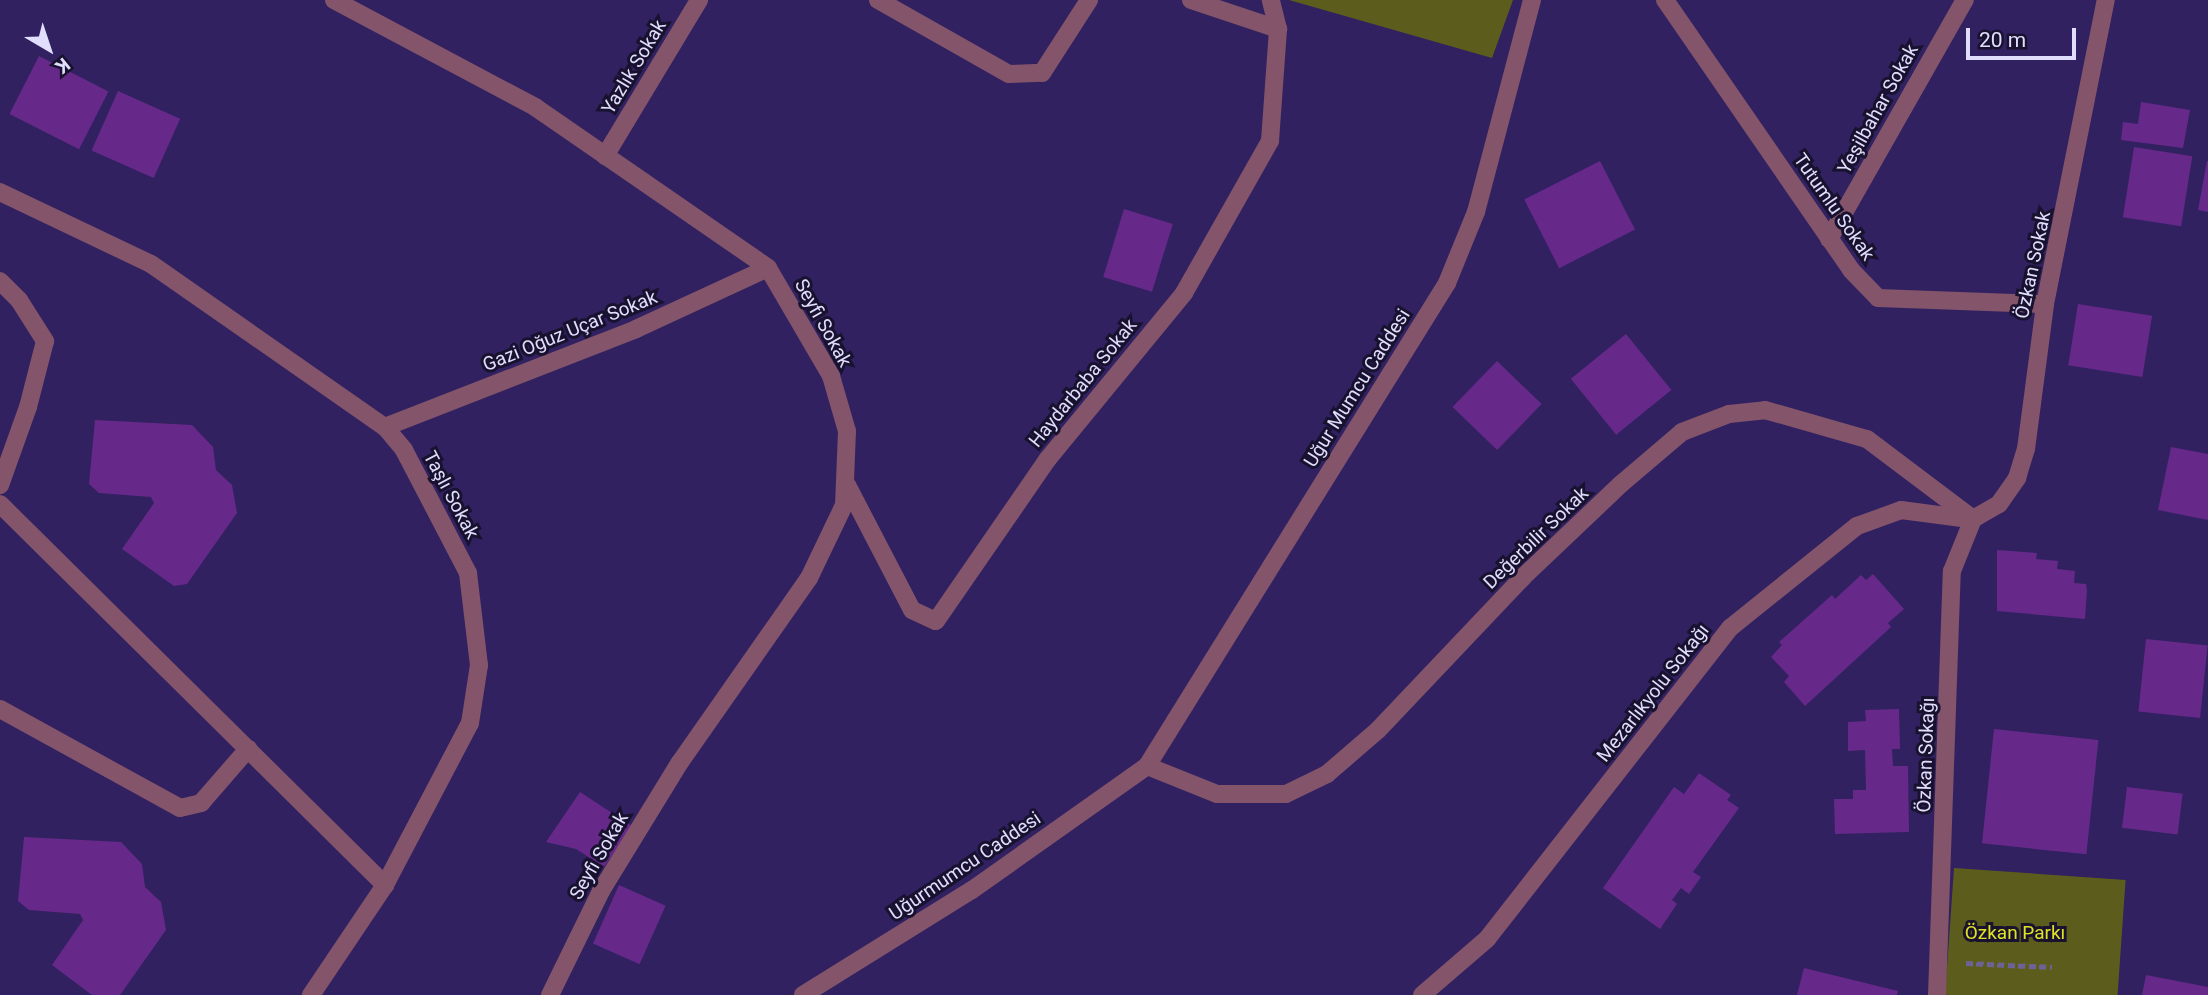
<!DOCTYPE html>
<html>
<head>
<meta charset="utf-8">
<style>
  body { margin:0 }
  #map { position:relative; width:2208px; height:995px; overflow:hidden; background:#312161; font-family:Roboto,sans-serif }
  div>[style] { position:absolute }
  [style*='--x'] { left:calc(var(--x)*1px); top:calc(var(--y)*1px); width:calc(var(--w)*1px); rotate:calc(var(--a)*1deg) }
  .green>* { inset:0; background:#5c5d1d; transform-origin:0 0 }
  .building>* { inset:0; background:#662989; transform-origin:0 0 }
  .path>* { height:4.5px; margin-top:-2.25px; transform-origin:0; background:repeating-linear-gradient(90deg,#6d6297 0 7px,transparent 0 10.5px) }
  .minor>* { height:18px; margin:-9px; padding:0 9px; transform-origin:9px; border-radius:9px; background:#83546a }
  span { translate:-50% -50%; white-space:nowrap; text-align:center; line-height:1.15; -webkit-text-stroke:6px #18122e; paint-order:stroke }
  .street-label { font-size:19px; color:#e0ddfd }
  .park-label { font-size:19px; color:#dfe225 }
  .north { position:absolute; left:14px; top:14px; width:70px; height:70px; -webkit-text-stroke:5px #18122e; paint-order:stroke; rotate:141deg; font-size:19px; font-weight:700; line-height:28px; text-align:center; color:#e0ddfd }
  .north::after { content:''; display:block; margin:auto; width:24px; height:32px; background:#e0ddfd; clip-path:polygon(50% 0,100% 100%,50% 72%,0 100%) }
  .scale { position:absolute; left:1966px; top:28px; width:110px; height:32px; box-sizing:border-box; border:4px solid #e0ddfd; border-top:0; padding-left:9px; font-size:21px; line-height:24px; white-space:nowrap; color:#e0ddfd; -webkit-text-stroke:5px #18122e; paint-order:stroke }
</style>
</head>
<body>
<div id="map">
  <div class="green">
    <i style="clip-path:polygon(1289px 0,1513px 0,1492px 58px)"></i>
    <i style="left:1954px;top:868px;width:172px;height:127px;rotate:4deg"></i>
  </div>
  <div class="building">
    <i style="left:39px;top:56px;width:78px;height:65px;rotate:27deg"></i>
    <i style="left:118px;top:91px;width:68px;height:65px;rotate:24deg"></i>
    <i style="clip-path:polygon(2141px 102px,2190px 110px,2183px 148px,2121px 140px,2123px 122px,2138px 124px)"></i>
    <i style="left:2134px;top:147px;width:59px;height:71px;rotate:9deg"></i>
    <i style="left:1600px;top:161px;width:77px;height:85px;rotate:63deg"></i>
    <i style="clip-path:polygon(2207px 161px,2208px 161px,2208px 212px,2198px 210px)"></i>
    <i style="left:1124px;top:209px;width:51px;height:71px;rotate:17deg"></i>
    <i style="left:2078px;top:304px;width:75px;height:62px;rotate:9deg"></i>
    <i style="left:1626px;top:334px;width:72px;height:71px;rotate:51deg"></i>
    <i style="left:1497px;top:361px;width:62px;height:64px;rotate:44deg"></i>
    <i style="clip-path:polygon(95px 420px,192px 425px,213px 447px,216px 470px,232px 485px,237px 513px,187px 584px,174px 586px,122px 549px,154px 503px,151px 497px,99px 493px,89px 484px)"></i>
    <i style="clip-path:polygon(2171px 447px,2208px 454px,2208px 520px,2158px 510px)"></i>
    <i style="clip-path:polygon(1997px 550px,2037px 553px,2036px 559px,2058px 561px,2057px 569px,2075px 571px,2074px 583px,2086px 584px,2087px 590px,2085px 619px,1997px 611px)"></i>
    <i style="clip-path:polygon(1873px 574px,1904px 609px,1888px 623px,1891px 627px,1805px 706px,1784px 682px,1789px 676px,1771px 657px,1782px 645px,1779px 642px,1832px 595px,1835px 599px,1861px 575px,1866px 580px)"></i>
    <i style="left:2146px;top:639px;width:62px;height:73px;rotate:6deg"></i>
    <i style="clip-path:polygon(1899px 709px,1900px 749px,1892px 749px,1893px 766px,1908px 766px,1909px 832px,1835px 834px,1834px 799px,1853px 799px,1853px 790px,1866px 790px,1865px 750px,1848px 751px,1848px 722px,1866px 721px,1865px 710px)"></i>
    <i style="left:1994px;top:729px;width:105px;height:115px;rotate:6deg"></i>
    <i style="clip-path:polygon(1699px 773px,1731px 795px,1727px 800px,1739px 808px,1693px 872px,1701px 877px,1689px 894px,1681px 888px,1672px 900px,1677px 904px,1660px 929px,1603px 888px,1674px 787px,1684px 794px)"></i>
    <i style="left:2127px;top:787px;width:56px;height:41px;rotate:7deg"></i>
    <i style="clip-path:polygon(580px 792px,632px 826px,604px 867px,576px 849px,546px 842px)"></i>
    <i style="clip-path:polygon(24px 837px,121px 842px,142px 864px,145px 887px,161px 902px,166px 930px,120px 995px,92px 995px,52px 965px,83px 920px,80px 914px,29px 910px,18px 901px)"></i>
    <i style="left:619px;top:885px;width:51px;height:64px;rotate:24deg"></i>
    <i style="clip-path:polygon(1804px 968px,1898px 991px,1897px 995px,1797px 995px)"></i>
    <i style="clip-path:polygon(2146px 975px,2208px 987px,2208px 995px,2142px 995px)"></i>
  </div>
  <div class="path">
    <i style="--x:1966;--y:963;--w:86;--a:2.7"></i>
  </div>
  <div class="minor">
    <i style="--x:334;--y:0;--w:228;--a:28"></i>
    <i style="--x:535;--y:107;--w:283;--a:34.6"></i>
    <i style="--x:768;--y:268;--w:125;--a:59.7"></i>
    <i style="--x:831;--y:376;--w:57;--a:73.8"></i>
    <i style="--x:847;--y:431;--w:74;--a:92.3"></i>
    <i style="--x:844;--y:505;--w:81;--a:115.6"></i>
    <i style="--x:809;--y:578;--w:225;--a:125"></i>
    <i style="--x:680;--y:762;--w:151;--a:121.5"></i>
    <i style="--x:601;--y:891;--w:116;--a:116.1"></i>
    <i style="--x:878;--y:0;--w:150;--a:29.5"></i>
    <i style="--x:1009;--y:74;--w:33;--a:-2"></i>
    <i style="--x:1042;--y:73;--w:87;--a:-57.2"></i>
    <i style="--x:1191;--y:0;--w:92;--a:18.4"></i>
    <i style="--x:1665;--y:0;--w:328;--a:55.4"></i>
    <i style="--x:1851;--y:270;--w:39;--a:46"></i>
    <i style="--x:1878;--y:298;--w:167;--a:2.1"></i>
    <i style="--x:605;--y:156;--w:182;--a:-58.9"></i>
    <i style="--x:0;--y:192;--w:167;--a:25.5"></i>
    <i style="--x:151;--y:264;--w:285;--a:34.9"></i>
    <i style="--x:385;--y:427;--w:30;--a:50"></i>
    <i style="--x:404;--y:450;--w:139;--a:62.5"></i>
    <i style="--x:468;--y:573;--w:93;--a:83.2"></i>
    <i style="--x:479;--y:665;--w:59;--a:98.8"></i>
    <i style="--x:470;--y:723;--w:183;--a:117.7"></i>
    <i style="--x:385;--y:885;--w:133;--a:123.9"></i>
    <i style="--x:1829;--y:239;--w:275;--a:-60.4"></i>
    <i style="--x:0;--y:281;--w:27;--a:45"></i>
    <i style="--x:19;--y:300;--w:49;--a:57.6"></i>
    <i style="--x:45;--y:341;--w:68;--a:104.4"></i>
    <i style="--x:28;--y:407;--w:83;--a:109.7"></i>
    <i style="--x:385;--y:427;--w:269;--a:-21.3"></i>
    <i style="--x:636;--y:329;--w:145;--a:-24.8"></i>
    <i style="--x:847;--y:485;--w:141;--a:62.5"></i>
    <i style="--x:912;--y:610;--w:26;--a:25"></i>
    <i style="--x:936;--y:621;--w:196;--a:-55.4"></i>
    <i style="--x:1047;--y:460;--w:216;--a:-50.6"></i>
    <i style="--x:1184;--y:293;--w:175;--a:-60.5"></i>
    <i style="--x:1270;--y:141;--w:112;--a:-85.9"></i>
    <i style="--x:1278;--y:29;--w:30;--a:-104"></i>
    <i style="--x:0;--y:504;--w:542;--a:44.7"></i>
    <i style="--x:1973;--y:519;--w:30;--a:-30"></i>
    <i style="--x:1999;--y:504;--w:32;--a:-55"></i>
    <i style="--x:2017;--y:478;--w:30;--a:-73"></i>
    <i style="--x:2026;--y:449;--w:146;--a:-82.5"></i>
    <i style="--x:2045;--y:304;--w:310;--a:-78.7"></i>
    <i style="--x:0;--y:709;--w:205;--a:28.8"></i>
    <i style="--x:180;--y:808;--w:22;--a:-13"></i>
    <i style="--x:201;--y:803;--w:72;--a:-49"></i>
    <i style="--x:1147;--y:766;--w:75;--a:21.8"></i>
    <i style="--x:1217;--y:794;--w:69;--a:0"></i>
    <i style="--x:1286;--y:794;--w:46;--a:-26"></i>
    <i style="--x:1327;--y:774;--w:67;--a:-40.8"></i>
    <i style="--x:1378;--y:730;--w:211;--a:-46.5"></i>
    <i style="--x:1523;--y:577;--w:135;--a:-43.5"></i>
    <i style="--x:1621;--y:484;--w:80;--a:-40.4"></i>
    <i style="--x:1682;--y:432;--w:50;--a:-21"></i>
    <i style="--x:1729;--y:414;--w:36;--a:-6"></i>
    <i style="--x:1765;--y:410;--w:106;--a:15.9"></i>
    <i style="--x:1867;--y:439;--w:133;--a:37"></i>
    <i style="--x:803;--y:995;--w:199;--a:-31.9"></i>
    <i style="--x:972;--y:890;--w:214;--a:-35.3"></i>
    <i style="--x:1147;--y:766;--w:569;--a:-58.15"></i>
    <i style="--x:1447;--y:283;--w:77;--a:-67.8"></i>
    <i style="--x:1476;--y:212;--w:219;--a:-75.2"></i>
    <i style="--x:1422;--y:995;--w:86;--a:-40.7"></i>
    <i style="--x:1487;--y:939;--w:395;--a:-52"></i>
    <i style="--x:1730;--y:628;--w:163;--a:-38.8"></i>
    <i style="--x:1857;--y:526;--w:47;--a:-20"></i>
    <i style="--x:1901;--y:510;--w:69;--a:7.5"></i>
    <i style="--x:1937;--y:995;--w:424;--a:-88"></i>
    <i style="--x:1952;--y:571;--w:56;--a:-68"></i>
  </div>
  <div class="street-label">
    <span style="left:634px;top:67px;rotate:-59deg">Yazlık Sokak</span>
    <span style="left:1878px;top:109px;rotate:-61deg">Yeşilbahar Sokak</span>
    <span style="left:1834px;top:207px;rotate:55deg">Tutumlu Sokak</span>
    <span style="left:2033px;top:265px;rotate:-78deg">Özkan Sokak</span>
    <span style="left:823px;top:323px;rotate:61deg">Seyfi Sokak</span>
    <span style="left:570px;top:331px;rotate:-22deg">Gazi Oğuz Uçar Sokak</span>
    <span style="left:1083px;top:383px;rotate:-51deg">Haydarbaba Sokak</span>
    <span style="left:1357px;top:388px;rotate:-58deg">Uğur Mumcu Caddesi</span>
    <span style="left:451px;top:495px;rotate:62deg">Taşlı Sokak</span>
    <span style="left:1536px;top:538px;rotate:-44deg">Değerbilir Sokak</span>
    <span style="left:1653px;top:693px;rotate:-52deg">Mezarlıkyolu Sokağı</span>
    <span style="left:1926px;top:755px;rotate:-88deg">Özkan Sokağı</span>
    <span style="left:599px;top:856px;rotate:-60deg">Seyfi Sokak</span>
    <span style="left:965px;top:866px;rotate:-34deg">Uğurmumcu Caddesi</span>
  </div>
  <div class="park-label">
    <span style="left:2015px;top:933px">Özkan Parkı</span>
  </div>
  <div class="north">K</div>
  <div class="scale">20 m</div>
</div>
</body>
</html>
